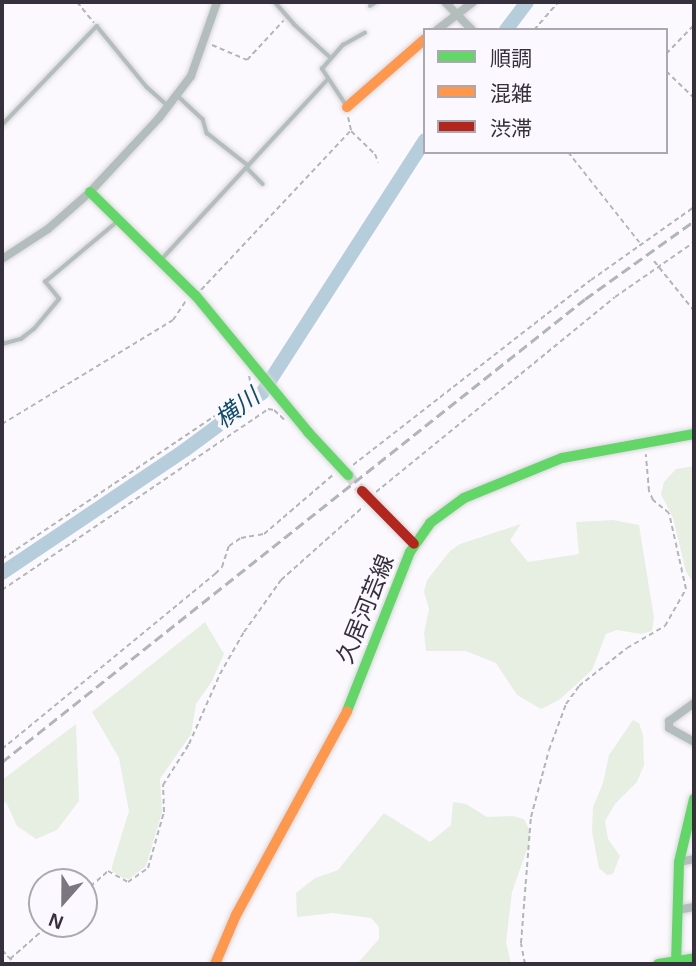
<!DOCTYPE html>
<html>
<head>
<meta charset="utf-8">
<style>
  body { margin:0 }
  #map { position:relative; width:696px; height:966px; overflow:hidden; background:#fbf9fe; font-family:Helvetica,"Noto Sans JP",sans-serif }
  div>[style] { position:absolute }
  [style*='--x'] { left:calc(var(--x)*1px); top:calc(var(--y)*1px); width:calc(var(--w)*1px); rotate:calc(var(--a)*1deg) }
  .green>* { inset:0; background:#e6efe1 }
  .river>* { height:14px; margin:-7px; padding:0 7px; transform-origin:7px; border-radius:7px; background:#b6cddc }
  .secondary-tunnel>* { height:10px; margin-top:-5px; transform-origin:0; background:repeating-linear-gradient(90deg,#d4d1d7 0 10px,transparent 0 15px) }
  .path>* { height:2px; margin-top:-1px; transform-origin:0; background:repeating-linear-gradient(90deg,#b0b7b7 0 5px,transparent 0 8.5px) }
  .roads { filter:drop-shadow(0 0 2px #d8d6da) drop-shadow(0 0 2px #d8d6da) }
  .lane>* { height:3.5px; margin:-1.75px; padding:0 1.75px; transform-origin:1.75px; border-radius:1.75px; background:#b3bdbc }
  .street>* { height:8px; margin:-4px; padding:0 4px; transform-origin:4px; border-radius:4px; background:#b3bdbc }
  .fast>* { height:10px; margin:-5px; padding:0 5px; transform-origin:5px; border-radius:5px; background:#63d668 }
  .slow>* { height:10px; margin:-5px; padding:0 5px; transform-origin:5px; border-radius:5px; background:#ff974d }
  .jam>* { height:10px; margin:-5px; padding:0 5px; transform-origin:5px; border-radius:5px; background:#b3261e }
  .rail>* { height:2.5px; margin-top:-1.25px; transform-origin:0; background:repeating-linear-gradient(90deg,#b0b6b7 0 10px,transparent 0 15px) }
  span { translate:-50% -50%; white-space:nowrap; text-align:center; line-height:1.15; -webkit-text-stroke:7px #fbf8ff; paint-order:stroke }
  .street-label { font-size:23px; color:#36303c }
  .water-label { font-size:24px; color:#0d4d6a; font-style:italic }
  .frame { position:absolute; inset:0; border:4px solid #36303c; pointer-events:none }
  .legend { position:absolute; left:423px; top:28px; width:245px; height:126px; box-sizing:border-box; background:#fbf8ff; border:2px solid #aca8b1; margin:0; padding:9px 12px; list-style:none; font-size:21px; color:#36303c }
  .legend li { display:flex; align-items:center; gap:14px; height:35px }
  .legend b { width:35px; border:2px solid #aca8b1 }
  .north { position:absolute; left:28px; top:868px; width:70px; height:70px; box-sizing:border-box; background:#fbf8ff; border:2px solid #aca8b1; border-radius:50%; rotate:201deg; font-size:19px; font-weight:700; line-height:28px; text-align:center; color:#36303c }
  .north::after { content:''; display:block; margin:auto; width:24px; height:32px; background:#7b7680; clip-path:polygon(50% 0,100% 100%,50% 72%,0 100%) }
</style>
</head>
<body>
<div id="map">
  <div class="green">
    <i style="clip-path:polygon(694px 466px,694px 583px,686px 572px,673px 518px,661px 494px,664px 482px,676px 469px)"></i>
    <i style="clip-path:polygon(613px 520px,639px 525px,654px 618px,652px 631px,641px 634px,617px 630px,606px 634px,592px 670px,559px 700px,541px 709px,517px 695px,496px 663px,466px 651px,426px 651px,424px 633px,429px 609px,424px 592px,427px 580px,450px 551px,460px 544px,521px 524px,510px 540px,528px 562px,579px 554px,576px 522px)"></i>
    <i style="clip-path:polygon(205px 622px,224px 654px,212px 681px,196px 704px,191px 734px,160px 779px,162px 812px,146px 866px,129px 879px,121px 877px,112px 871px,112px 866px,129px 811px,119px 758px,92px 712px)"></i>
    <i style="clip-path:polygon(633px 720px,639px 723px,643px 735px,644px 765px,637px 782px,615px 804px,605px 821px,608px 839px,620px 856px,613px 874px,607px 875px,599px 868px,592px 832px,593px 807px,603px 783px,609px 755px)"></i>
    <i style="clip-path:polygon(76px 724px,79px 801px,57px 830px,36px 839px,17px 826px,7px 804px,2px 800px,2px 780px)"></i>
    <i style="clip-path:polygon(453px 802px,466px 804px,487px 817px,513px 816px,524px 819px,530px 831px,529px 844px,512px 892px,506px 942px,511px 964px,357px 964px,379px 939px,379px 927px,371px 918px,333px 913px,297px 917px,296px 893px,315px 878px,338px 870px,384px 813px,430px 842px,451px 825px)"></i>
  </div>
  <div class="river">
    <i style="--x:506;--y:30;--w:35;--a:-53"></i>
    <i style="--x:2;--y:573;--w:220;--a:-33.9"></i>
    <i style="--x:185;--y:450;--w:96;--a:-36.5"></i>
    <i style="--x:262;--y:393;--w:301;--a:-57.2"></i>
  </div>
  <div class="secondary-tunnel">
    <i style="--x:348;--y:475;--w:21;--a:49"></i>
  </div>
  <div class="path">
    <i style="--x:77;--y:2;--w:27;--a:51"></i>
    <i style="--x:534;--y:30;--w:37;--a:-49"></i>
    <i style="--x:212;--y:45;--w:38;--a:23"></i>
    <i style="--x:247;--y:60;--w:54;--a:-47.2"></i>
    <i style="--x:666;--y:54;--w:40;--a:-46"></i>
    <i style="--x:666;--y:71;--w:39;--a:44"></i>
    <i style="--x:351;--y:131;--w:33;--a:44"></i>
    <i style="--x:375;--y:154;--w:9;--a:69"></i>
    <i style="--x:568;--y:152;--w:115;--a:51.7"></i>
    <i style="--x:654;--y:261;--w:64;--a:51.3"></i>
    <i style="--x:201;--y:290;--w:219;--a:-46.8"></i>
    <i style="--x:351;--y:130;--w:13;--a:-103"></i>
    <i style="--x:2;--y:424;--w:200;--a:-31.3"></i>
    <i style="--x:173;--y:320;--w:25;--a:-56"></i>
    <i style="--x:353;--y:465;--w:301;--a:-37.9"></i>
    <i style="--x:591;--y:280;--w:126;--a:-35.3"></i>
    <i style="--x:376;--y:492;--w:308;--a:-39.2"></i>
    <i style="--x:615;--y:297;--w:96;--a:-34.8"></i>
    <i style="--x:2;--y:559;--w:278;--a:-33.9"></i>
    <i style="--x:233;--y:404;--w:18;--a:-45"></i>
    <i style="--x:246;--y:391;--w:11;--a:-68"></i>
    <i style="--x:250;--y:381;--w:6;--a:-99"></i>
    <i style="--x:2;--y:590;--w:322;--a:-34.2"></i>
    <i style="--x:268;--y:409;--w:6;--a:9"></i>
    <i style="--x:274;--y:410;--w:16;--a:43"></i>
    <i style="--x:2;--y:749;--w:276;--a:-39.4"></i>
    <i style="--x:215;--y:574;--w:10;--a:-45"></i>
    <i style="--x:222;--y:567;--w:22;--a:-72"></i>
    <i style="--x:229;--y:546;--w:14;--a:-34"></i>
    <i style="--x:241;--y:538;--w:23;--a:-10"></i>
    <i style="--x:264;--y:534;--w:92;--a:-40.6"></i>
    <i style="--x:84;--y:892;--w:32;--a:-41"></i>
    <i style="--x:108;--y:871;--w:23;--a:29"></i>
    <i style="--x:128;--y:882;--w:24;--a:-35"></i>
    <i style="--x:148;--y:868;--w:58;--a:-74.1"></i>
    <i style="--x:164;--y:812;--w:27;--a:-92"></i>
    <i style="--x:163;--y:785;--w:49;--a:-57.6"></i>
    <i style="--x:189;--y:744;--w:77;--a:-66.1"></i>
    <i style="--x:220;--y:674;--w:48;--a:-60.3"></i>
    <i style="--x:244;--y:632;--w:64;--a:-54.6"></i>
    <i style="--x:281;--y:580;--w:111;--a:-41.7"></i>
    <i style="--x:2;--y:950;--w:19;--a:47"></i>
    <i style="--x:10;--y:959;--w:53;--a:-41.2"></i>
    <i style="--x:525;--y:964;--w:21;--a:-101"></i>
    <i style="--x:521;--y:943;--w:126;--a:-85.5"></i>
    <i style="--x:531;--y:817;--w:69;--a:-75"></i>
    <i style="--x:549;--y:750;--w:49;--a:-69.7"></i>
    <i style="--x:566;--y:704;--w:22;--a:-54"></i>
    <i style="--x:579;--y:686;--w:61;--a:-38.4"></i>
    <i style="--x:627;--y:648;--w:44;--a:-30.1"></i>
    <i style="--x:665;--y:626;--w:43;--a:-60.4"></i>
    <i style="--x:686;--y:589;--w:78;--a:-102.6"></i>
    <i style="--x:669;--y:513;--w:21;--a:-141"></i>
    <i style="--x:653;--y:500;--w:10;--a:-114"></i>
    <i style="--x:649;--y:491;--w:37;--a:-95"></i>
  </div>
  <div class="roads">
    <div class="lane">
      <i style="--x:275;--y:2;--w:29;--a:49"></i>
      <i style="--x:294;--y:24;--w:49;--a:42.5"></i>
      <i style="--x:370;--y:6;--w:7;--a:-34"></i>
      <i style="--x:178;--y:96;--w:34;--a:43"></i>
      <i style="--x:203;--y:119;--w:15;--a:74"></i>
      <i style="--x:207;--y:133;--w:53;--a:38.2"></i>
      <i style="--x:345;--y:104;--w:42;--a:-123.3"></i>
      <i style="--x:322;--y:69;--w:32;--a:-49"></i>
      <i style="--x:343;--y:45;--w:25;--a:-29"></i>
      <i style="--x:2;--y:125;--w:137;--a:-46.2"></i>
      <i style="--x:97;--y:26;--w:79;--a:50.7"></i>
      <i style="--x:147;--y:87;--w:27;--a:42"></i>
      <i style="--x:248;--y:169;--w:21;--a:45"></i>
      <i style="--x:162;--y:259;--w:243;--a:-47.3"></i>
      <i style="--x:2;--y:344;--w:20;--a:-15"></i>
      <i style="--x:21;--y:339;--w:16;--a:-38"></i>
      <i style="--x:34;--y:329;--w:39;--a:-50"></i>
      <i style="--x:59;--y:299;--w:22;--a:-129"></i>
      <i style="--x:45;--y:282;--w:95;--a:-39.9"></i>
    </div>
    <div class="street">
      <i style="--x:445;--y:2;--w:39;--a:46"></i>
      <i style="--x:437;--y:30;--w:46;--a:-37.9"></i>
      <i style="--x:2;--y:259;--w:55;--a:-33.1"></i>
      <i style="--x:48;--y:229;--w:56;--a:-41.4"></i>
      <i style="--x:90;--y:192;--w:101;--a:-47"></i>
      <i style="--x:159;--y:118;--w:53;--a:-52.7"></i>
      <i style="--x:191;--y:76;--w:78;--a:-70.6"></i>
      <i style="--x:694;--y:703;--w:31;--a:144"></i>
      <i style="--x:669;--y:721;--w:7;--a:90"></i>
      <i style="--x:669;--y:728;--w:29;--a:29"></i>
      <i style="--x:679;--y:862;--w:15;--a:-11"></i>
      <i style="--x:677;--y:910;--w:17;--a:-10"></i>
    </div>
    <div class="fast">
      <i style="--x:90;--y:192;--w:148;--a:44.5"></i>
      <i style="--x:196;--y:296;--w:176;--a:50.5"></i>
      <i style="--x:308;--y:432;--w:59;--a:47.1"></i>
      <i style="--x:347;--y:711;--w:171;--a:-68.4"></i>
      <i style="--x:410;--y:552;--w:35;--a:-55"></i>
      <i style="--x:430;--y:523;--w:42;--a:-36.3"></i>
      <i style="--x:464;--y:498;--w:106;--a:-22.2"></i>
      <i style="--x:562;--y:458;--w:134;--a:-10.3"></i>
      <i style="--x:658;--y:964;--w:36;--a:-9"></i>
      <i style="--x:676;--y:964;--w:102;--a:-88.3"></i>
      <i style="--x:679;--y:862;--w:65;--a:-76.6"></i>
    </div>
    <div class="slow">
      <i style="--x:347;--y:107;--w:103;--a:-41.1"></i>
      <i style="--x:215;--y:964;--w:53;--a:-66.8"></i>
      <i style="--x:236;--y:915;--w:232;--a:-61.4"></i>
    </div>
    <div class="jam">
      <i style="--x:362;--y:491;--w:74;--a:45.5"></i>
    </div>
  </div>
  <div class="rail">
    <i style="--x:2;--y:762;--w:744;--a:-38.46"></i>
    <i style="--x:585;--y:299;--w:134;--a:-35.6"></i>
  </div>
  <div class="street-label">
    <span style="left:365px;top:609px;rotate:-68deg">久居河芸線</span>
  </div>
  <div class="water-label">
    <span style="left:237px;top:408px;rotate:-37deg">横川</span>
  </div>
  <div class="frame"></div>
  <ul class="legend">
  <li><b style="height:9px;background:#63d668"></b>順調</li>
  <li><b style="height:9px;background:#ff974d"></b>混雑</li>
  <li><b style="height:9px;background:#b3261e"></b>渋滞</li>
  </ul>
  <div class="north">N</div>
</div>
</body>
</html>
